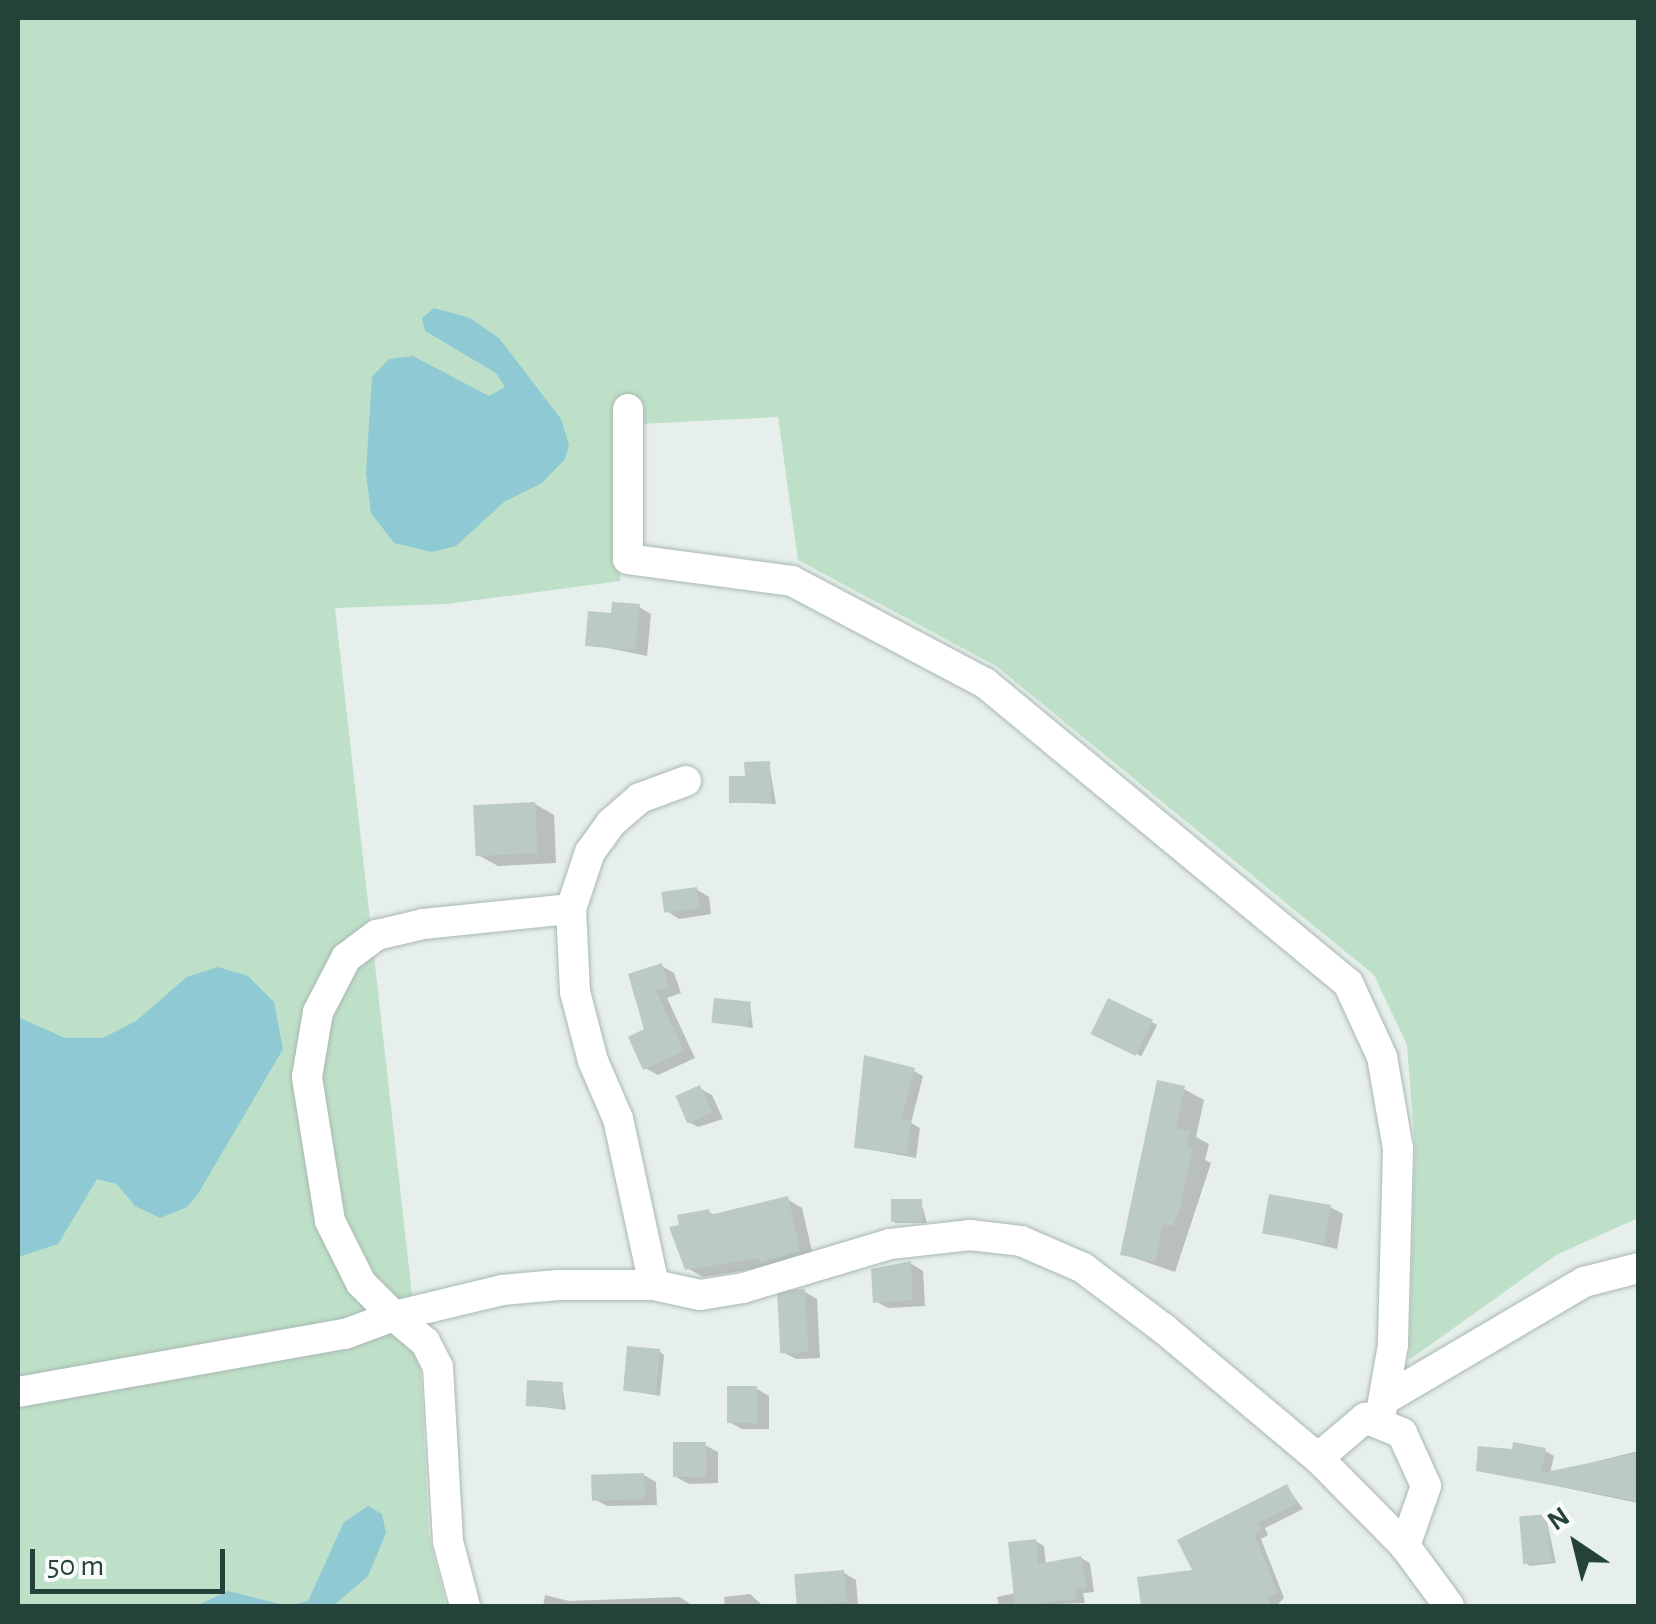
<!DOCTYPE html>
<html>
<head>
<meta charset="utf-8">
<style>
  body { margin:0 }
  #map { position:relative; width:1656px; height:1624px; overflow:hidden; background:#e6efeb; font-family:"Alegreya Sans",sans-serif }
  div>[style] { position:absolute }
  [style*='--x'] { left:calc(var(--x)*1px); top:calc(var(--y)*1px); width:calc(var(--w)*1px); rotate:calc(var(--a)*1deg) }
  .green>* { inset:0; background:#bfe0c8 }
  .water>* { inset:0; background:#8ec9d4 }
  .shadow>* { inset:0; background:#0003; transform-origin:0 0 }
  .building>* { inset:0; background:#bbcac4; transform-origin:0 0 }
  .roads { filter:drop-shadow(0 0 2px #a8b8b2) drop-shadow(0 0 2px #a8b8b2) }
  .minor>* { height:30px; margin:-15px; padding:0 15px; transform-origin:15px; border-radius:15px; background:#fff }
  span { translate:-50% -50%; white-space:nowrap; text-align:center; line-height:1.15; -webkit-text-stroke:8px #f7fbf9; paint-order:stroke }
  .frame { position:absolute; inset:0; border:20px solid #24423a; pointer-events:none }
  .north { position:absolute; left:1526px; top:1494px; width:100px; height:100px; -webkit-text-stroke:8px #f7fbf9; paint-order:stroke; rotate:325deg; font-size:28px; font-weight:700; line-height:40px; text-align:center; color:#24423a }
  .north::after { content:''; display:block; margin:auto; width:35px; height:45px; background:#24423a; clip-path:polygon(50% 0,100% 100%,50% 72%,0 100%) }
  .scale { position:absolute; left:30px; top:1549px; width:195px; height:45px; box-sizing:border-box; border:5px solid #24423a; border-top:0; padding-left:12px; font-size:30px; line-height:35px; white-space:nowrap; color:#24423a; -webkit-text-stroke:8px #f7fbf9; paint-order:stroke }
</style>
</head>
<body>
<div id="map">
  <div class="green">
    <i style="clip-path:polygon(18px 18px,1638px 18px,1638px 1218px,1556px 1255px,1409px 1360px,1415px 1149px,1407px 1045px,1374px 975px,996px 666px,798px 560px,778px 417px,638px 424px,620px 581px,447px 604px,335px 608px,421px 1375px,429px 1536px,446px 1606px,18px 1606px)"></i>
  </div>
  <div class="water">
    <i style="clip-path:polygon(434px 308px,470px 318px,499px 338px,561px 419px,569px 445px,565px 459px,542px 483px,504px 502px,456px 546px,432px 552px,394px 543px,371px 513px,366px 473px,372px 377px,389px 359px,413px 356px,489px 396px,505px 387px,496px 373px,425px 331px,422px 318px)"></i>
    <i style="clip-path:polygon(218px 967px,248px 976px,274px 1002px,283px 1049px,198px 1194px,187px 1207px,160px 1218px,135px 1206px,117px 1184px,97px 1179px,58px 1244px,18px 1257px,18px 1017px,65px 1038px,103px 1038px,136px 1021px,187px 977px)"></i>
    <i style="clip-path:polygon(368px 1506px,382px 1514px,386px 1533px,368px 1576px,333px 1606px,196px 1606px,228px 1591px,287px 1606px,308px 1601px,344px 1522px)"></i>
  </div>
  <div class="shadow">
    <i style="clip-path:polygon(639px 607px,651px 614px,647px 656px,588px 644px,613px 616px)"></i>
    <i style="clip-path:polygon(769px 764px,776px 804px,732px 802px,747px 778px)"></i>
    <i style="clip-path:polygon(535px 804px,554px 815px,556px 863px,498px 866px,478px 855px)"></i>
    <i style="clip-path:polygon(696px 889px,709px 897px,711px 914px,679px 919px,667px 911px)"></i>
    <i style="clip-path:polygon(662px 966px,674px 973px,681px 993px,667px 998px,695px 1058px,658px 1075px,645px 1068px,648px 1031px,631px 975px)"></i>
    <i style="left:1110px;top:1001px;width:53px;height:35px;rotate:27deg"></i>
    <i style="clip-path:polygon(750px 1004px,753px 1028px,714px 1022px)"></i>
    <i style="clip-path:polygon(914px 1071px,923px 1076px,911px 1123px,920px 1128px,916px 1158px,856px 1147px)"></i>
    <i style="clip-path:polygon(699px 1088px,712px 1095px,723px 1119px,698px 1127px,685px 1120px)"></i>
    <i style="clip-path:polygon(1184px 1089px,1204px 1100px,1196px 1137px,1209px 1144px,1205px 1160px,1211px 1163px,1175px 1272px,1123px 1254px)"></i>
    <i style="clip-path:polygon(787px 1199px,802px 1208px,814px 1260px,703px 1277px,687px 1268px,681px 1227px,709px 1212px,716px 1216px)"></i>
    <i style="clip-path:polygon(921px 1202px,927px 1223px,894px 1223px)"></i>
    <i style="clip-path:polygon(1330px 1207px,1343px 1214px,1337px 1249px,1265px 1232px)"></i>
    <i style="clip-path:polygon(910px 1263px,923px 1271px,925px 1306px,888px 1308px,875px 1301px)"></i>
    <i style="clip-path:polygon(805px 1292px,817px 1299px,820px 1358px,796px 1359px,783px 1352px)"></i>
    <i style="clip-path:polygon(659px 1351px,664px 1355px,660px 1396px,625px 1390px)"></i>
    <i style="clip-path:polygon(562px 1385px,566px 1410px,528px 1405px)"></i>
    <i style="clip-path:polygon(757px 1389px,769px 1396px,769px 1429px,742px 1429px,729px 1422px)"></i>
    <i style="clip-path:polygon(705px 1445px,718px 1452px,718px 1483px,689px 1484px,676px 1477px)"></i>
    <i style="clip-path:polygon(1545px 1451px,1554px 1456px,1550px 1473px,1638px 1451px,1638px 1503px,1479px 1470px)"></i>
    <i style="clip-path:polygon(644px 1475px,656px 1482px,657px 1505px,607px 1506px,594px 1499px)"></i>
    <i style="clip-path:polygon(1287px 1487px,1303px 1509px,1265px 1528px,1268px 1535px,1261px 1539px,1284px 1598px,1276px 1606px,1144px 1606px,1140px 1579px,1196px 1572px)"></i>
    <i style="clip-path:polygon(1546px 1517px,1556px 1563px,1530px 1566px,1525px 1563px)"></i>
    <i style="clip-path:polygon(1035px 1541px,1044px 1546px,1046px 1565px,1081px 1558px,1090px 1563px,1094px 1592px,1083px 1593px,1085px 1603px,999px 1606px,997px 1597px,1016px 1593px)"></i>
    <i style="clip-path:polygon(844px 1573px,856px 1580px,858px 1606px,799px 1604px)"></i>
    <i style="clip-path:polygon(750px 1594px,763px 1606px,725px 1606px,724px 1597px)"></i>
    <i style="clip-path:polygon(545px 1595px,569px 1601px,680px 1597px,693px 1606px,543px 1606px)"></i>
  </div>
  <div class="building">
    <i style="clip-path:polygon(612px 602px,640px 604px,635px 650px,585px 646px,588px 611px,611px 613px)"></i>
    <i style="clip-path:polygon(770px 761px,771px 802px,729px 803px,729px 776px,745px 776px,744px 762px)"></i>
    <i style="left:535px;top:802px;width:51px;height:62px;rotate:87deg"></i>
    <i style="left:697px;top:887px;width:21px;height:36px;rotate:82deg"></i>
    <i style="clip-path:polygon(662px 963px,669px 987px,656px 991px,684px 1051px,643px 1070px,628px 1037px,644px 1029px,628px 974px)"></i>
    <i style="left:714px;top:998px;width:37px;height:25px;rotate:6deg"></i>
    <i style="left:1108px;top:998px;width:50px;height:40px;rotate:26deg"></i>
    <i style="clip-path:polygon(864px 1055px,915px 1068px,901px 1119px,911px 1120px,907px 1154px,854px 1148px)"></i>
    <i style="clip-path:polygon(1157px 1080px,1185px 1086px,1176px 1128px,1190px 1131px,1186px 1148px,1192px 1150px,1180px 1209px,1173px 1226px,1163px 1224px,1155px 1262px,1120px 1255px)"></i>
    <i style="left:700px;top:1085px;width:30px;height:27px;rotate:66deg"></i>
    <i style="left:1269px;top:1194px;width:63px;height:40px;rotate:10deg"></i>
    <i style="clip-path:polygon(788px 1196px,800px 1251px,760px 1263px,759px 1258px,685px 1270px,669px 1227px,679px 1225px,677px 1215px,709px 1209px,710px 1215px)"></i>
    <i style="left:922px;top:1199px;width:23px;height:31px;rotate:90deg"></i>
    <i style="clip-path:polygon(911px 1261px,913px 1300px,873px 1303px,871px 1269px)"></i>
    <i style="left:805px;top:1289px;width:63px;height:28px;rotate:87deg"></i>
    <i style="left:627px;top:1346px;width:33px;height:45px;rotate:5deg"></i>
    <i style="left:527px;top:1380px;width:36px;height:26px;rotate:3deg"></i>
    <i style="left:757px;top:1386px;width:37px;height:30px;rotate:90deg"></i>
    <i style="left:706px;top:1442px;width:35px;height:33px;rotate:90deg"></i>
    <i style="clip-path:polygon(1513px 1442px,1546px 1448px,1541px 1473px,1638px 1453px,1638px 1501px,1476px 1471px,1478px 1446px,1512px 1449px)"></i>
    <i style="left:644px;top:1473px;width:26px;height:53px;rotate:88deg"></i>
    <i style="clip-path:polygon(1287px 1484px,1297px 1504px,1258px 1523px,1262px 1530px,1254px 1534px,1278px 1593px,1268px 1597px,1271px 1606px,1141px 1606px,1137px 1577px,1192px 1570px,1177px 1540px)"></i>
    <i style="left:1547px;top:1514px;width:48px;height:28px;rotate:85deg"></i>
    <i style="clip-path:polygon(1036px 1539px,1038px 1564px,1081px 1556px,1087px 1588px,1075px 1589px,1077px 1599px,1015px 1606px,1008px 1542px)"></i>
    <i style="left:844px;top:1570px;width:32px;height:50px;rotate:85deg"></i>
  </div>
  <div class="roads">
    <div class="minor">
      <i style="--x:628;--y:409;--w:150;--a:90"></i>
      <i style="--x:628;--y:559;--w:165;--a:7.6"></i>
      <i style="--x:792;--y:581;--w:218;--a:27.9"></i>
      <i style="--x:985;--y:683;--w:471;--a:39.6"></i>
      <i style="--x:1348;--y:983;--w:81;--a:65.3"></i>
      <i style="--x:1382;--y:1057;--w:93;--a:80.1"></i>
      <i style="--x:1398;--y:1149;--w:196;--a:91.5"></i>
      <i style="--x:1393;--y:1345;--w:75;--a:100"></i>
      <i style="--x:654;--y:1285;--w:170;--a:-102.2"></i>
      <i style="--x:618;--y:1119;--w:63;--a:-113.3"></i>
      <i style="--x:593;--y:1061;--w:71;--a:-104.6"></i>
      <i style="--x:575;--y:992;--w:83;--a:-92.8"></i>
      <i style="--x:571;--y:909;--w:60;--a:-71.6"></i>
      <i style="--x:590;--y:852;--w:36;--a:-54"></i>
      <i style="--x:611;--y:823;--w:38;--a:-41"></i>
      <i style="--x:640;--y:798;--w:49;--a:-20.3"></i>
      <i style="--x:18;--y:1392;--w:332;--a:-10.1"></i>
      <i style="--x:345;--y:1334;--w:52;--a:-20.2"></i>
      <i style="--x:394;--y:1316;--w:47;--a:-135"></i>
      <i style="--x:361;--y:1283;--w:69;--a:-116.6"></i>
      <i style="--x:330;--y:1221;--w:146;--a:-99.1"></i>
      <i style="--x:307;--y:1077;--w:66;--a:-80.4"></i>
      <i style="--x:318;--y:1012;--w:61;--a:-62.6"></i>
      <i style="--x:346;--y:958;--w:39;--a:-37"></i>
      <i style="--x:377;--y:935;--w:47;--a:-13.4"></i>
      <i style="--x:423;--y:924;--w:149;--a:-5.8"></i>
      <i style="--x:1387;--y:1398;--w:229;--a:-30.5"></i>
      <i style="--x:1584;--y:1282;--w:56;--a:-14.5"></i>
      <i style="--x:1318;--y:1458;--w:62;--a:-40.4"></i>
      <i style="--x:1365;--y:1418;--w:40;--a:22"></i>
      <i style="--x:1402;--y:1433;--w:58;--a:65.6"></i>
      <i style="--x:1426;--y:1486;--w:64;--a:109.3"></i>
      <i style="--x:465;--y:1606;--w:67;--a:-104.7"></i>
      <i style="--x:448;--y:1541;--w:174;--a:-93.3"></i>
      <i style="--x:438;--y:1367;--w:28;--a:-117"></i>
      <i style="--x:425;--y:1342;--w:40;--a:-140"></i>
      <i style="--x:394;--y:1316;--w:111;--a:-13.5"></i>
      <i style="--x:502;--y:1290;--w:56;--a:-5.1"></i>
      <i style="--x:558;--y:1285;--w:96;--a:0"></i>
      <i style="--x:654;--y:1285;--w:47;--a:12.3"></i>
      <i style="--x:700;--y:1295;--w:44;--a:-9.2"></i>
      <i style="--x:743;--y:1288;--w:153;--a:-16.7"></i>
      <i style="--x:890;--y:1244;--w:81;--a:-6.4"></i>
      <i style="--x:970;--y:1235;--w:51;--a:6.7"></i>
      <i style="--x:1021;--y:1241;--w:68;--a:23.5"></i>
      <i style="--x:1083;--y:1268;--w:101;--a:37"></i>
      <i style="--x:1164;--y:1329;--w:201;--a:40"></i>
      <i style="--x:1318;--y:1458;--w:124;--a:45.3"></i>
      <i style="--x:1405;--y:1546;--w:74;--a:53.7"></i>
    </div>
  </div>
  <div class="frame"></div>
  <div class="north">N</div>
  <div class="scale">50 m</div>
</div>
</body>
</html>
